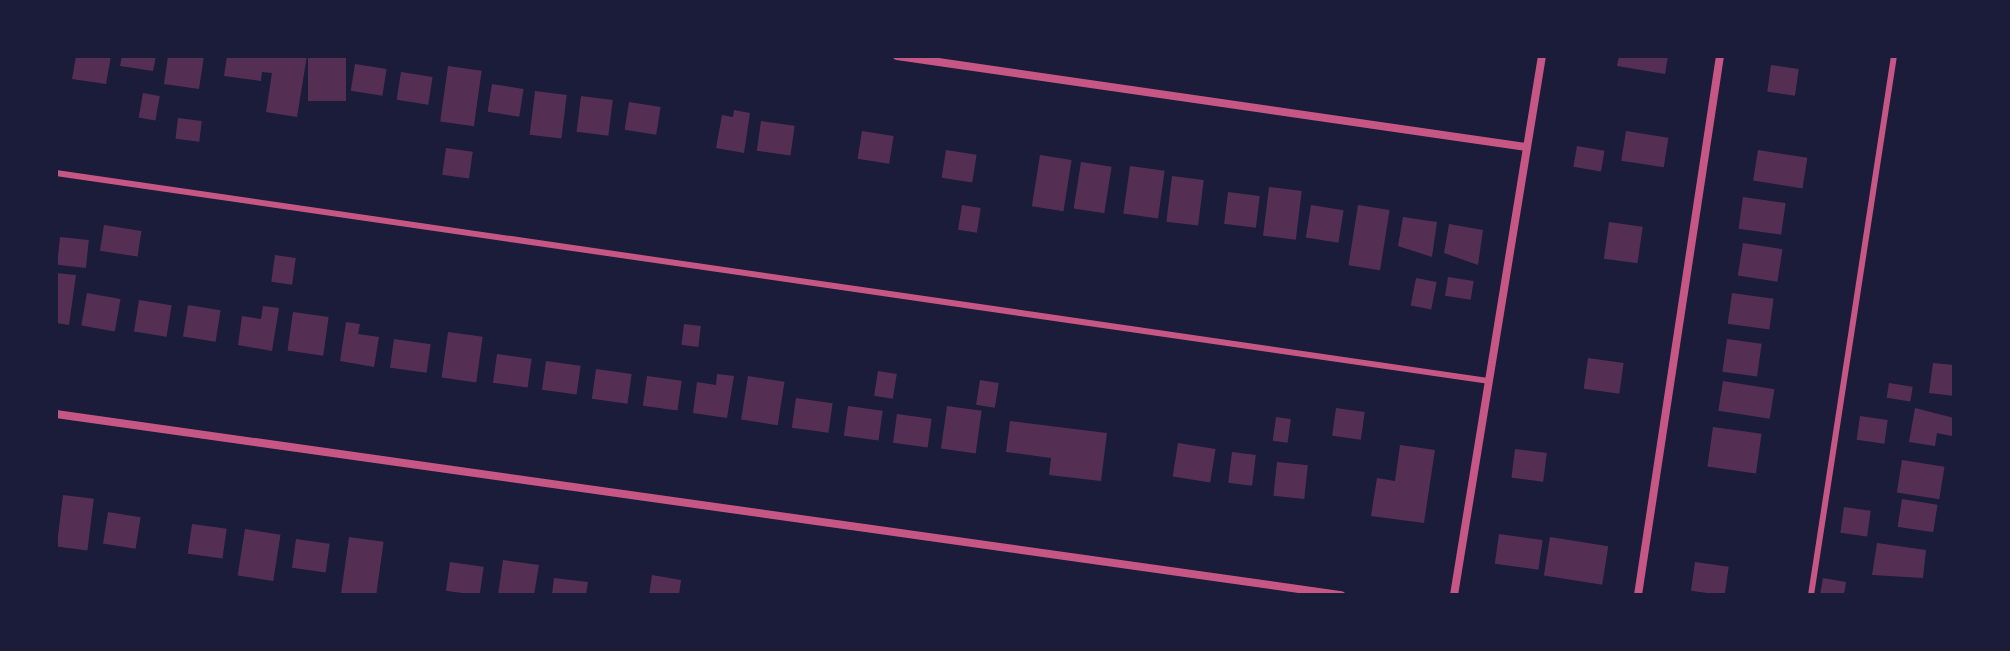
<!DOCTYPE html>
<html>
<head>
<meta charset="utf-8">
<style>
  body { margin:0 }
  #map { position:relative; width:2010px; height:651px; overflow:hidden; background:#1b1b3a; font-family:"Titillium Web",sans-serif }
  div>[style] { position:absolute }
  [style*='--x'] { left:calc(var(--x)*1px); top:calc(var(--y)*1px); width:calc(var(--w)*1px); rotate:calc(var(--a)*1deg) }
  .building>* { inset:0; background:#542f53; transform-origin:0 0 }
  .service>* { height:6px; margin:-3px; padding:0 3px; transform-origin:3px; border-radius:3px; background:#c65784 }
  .minor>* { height:8px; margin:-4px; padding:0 4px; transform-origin:4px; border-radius:4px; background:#c65784 }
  span { translate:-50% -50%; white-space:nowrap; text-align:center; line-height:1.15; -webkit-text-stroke:6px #1b1b3a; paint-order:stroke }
  .frame { position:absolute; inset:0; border:58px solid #1b1b3a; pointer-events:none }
</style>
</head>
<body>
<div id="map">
  <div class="building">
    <i style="clip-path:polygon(76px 56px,111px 56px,106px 84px,72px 79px)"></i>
    <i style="clip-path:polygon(122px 56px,156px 56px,153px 71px,120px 66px)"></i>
    <i style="clip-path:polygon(168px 56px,204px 56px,199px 89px,164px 84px)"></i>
    <i style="clip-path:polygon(227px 56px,307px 56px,297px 117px,266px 112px,272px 73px,262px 72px,261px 81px,224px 76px)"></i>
    <i style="left:308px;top:56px;width:38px;height:45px"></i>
    <i style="clip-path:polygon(1619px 56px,1668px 56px,1665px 74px,1617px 66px)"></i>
    <i style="left:355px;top:64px;width:32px;height:27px;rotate:9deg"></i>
    <i style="left:1771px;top:65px;width:28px;height:27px;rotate:8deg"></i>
    <i style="left:448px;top:66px;width:34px;height:56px;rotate:8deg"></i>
    <i style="left:401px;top:72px;width:32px;height:28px;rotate:9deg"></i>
    <i style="left:492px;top:84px;width:32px;height:28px;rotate:9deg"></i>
    <i style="left:535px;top:91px;width:32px;height:44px;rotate:7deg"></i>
    <i style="left:143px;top:93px;width:17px;height:25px;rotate:10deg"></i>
    <i style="left:581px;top:96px;width:32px;height:36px;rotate:7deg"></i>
    <i style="left:629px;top:102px;width:32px;height:28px;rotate:9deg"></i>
    <i style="clip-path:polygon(734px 110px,750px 113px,744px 153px,716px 148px,722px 115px,733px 117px)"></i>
    <i style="left:178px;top:118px;width:24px;height:21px;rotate:7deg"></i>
    <i style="left:761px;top:121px;width:34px;height:30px;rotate:8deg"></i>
    <i style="left:862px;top:131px;width:32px;height:28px;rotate:9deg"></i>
    <i style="left:1626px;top:131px;width:43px;height:30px;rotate:9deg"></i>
    <i style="left:1577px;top:146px;width:28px;height:21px;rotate:10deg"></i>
    <i style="left:446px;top:148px;width:27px;height:27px;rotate:8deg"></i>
    <i style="left:946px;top:150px;width:31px;height:28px;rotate:9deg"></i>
    <i style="left:1758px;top:150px;width:50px;height:31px;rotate:9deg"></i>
    <i style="left:1040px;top:155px;width:32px;height:52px;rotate:9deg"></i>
    <i style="left:1081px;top:162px;width:31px;height:47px;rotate:9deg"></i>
    <i style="left:1130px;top:166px;width:35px;height:48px;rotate:8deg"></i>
    <i style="left:1172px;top:176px;width:32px;height:46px;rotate:7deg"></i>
    <i style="left:1269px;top:187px;width:33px;height:49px;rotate:7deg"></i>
    <i style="left:1228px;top:192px;width:32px;height:32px;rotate:7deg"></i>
    <i style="left:1743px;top:197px;width:43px;height:32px;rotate:8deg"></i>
    <i style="left:962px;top:205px;width:19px;height:25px;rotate:9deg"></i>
    <i style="left:1311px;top:205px;width:33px;height:33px;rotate:9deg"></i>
    <i style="left:1358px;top:205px;width:32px;height:61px;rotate:9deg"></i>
    <i style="clip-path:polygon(1403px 217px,1437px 222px,1432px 257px,1398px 246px)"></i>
    <i style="left:1609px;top:222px;width:34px;height:37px;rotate:8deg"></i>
    <i style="clip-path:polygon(1449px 224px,1483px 230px,1478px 265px,1444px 253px)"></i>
    <i style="left:104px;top:225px;width:38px;height:26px;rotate:9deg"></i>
    <i style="left:60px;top:237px;width:29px;height:28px;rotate:6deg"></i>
    <i style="left:1743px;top:243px;width:40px;height:33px;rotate:9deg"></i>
    <i style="left:275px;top:255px;width:21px;height:27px;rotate:8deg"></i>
    <i style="clip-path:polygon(56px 273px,76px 275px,69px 325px,56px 323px)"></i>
    <i style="left:1448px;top:277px;width:26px;height:19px;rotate:9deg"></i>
    <i style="left:1416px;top:278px;width:21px;height:28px;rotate:11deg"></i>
    <i style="left:87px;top:293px;width:34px;height:33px;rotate:10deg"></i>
    <i style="left:1732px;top:293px;width:42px;height:31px;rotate:8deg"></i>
    <i style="left:139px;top:300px;width:33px;height:32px;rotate:9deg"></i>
    <i style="left:188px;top:305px;width:33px;height:32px;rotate:9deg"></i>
    <i style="clip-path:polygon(263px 306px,279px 308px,272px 351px,238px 345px,242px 316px,261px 319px)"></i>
    <i style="left:293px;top:312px;width:36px;height:39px;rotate:8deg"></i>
    <i style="clip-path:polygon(346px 322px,360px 324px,358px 334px,379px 337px,374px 367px,340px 361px)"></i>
    <i style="left:684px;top:324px;width:17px;height:21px;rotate:7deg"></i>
    <i style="left:448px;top:332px;width:35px;height:46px;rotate:8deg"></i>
    <i style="left:394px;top:339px;width:37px;height:29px;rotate:8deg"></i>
    <i style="left:1727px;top:339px;width:35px;height:33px;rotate:8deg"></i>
    <i style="left:497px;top:354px;width:35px;height:29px;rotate:8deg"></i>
    <i style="left:1588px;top:358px;width:36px;height:31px;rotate:8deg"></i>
    <i style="left:546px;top:361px;width:35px;height:29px;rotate:8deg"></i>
    <i style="clip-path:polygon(1933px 363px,1954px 365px,1954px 396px,1929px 393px)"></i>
    <i style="left:596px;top:369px;width:36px;height:30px;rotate:8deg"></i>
    <i style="left:878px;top:371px;width:19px;height:25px;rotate:9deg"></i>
    <i style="clip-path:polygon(717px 374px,734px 376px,727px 418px,693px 413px,697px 382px,716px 385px)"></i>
    <i style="left:647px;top:376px;width:35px;height:30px;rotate:8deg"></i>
    <i style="left:748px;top:376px;width:37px;height:44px;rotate:9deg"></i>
    <i style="left:980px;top:380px;width:19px;height:25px;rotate:9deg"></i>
    <i style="left:1723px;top:381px;width:52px;height:30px;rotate:9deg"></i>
    <i style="left:1889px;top:383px;width:24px;height:15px;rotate:9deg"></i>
    <i style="left:796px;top:398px;width:37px;height:30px;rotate:8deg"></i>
    <i style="left:848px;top:406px;width:35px;height:30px;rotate:8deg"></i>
    <i style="left:947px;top:406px;width:35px;height:43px;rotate:8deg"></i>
    <i style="left:1336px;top:408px;width:29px;height:28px;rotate:8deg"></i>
    <i style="clip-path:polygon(1915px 408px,1954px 418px,1952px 436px,1937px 433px,1935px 446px,1909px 442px)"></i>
    <i style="left:897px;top:414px;width:35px;height:29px;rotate:8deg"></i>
    <i style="left:1860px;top:416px;width:28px;height:24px;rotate:8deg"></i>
    <i style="left:1276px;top:417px;width:15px;height:24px;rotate:8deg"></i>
    <i style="clip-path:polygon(1010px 421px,1107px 433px,1101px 481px,1049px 475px,1051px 458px,1006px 452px)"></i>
    <i style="left:1713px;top:427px;width:49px;height:40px;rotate:8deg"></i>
    <i style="left:1178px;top:443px;width:38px;height:34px;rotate:9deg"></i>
    <i style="clip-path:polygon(1400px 445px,1435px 450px,1424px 523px,1371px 516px,1377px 478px,1395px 481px)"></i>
    <i style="left:1515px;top:449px;width:32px;height:29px;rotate:7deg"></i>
    <i style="left:1232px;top:452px;width:24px;height:31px;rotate:7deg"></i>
    <i style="left:1902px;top:460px;width:43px;height:33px;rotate:9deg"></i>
    <i style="left:1277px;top:462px;width:31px;height:34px;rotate:6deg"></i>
    <i style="left:63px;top:495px;width:31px;height:52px;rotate:7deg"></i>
    <i style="left:1902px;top:499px;width:36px;height:28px;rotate:9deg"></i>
    <i style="left:1844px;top:507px;width:27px;height:26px;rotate:8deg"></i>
    <i style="left:108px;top:512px;width:33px;height:32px;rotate:9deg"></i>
    <i style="left:192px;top:524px;width:35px;height:30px;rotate:8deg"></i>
    <i style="left:245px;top:529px;width:36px;height:47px;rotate:9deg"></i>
    <i style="left:1499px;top:534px;width:44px;height:30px;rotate:8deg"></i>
    <i style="left:349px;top:537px;width:35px;height:59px;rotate:8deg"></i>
    <i style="left:1550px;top:537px;width:59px;height:39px;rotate:9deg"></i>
    <i style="left:296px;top:539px;width:34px;height:29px;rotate:8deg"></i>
    <i style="clip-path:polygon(1877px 543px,1926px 550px,1923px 578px,1872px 575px)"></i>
    <i style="clip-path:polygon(503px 560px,539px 565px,534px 595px,498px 595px)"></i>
    <i style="left:450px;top:562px;width:34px;height:29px;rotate:8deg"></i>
    <i style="left:1695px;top:562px;width:34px;height:29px;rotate:8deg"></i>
    <i style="clip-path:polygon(652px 575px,681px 580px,679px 595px,649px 595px)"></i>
    <i style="clip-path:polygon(554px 578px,588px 582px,586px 595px,552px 595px)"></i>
    <i style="clip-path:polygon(1823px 578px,1846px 582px,1844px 595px,1820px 595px)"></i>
  </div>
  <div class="service">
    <i style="--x:56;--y:173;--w:1447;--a:8.26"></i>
    <i style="--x:1811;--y:595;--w:545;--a:-81.25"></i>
  </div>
  <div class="minor">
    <i style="--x:897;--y:56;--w:636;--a:8.23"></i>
    <i style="--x:56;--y:414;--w:1298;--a:8.02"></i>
    <i style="--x:1454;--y:595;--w:546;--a:-80.73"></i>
    <i style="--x:1638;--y:595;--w:545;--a:-81.35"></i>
  </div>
  <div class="frame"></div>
</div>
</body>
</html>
